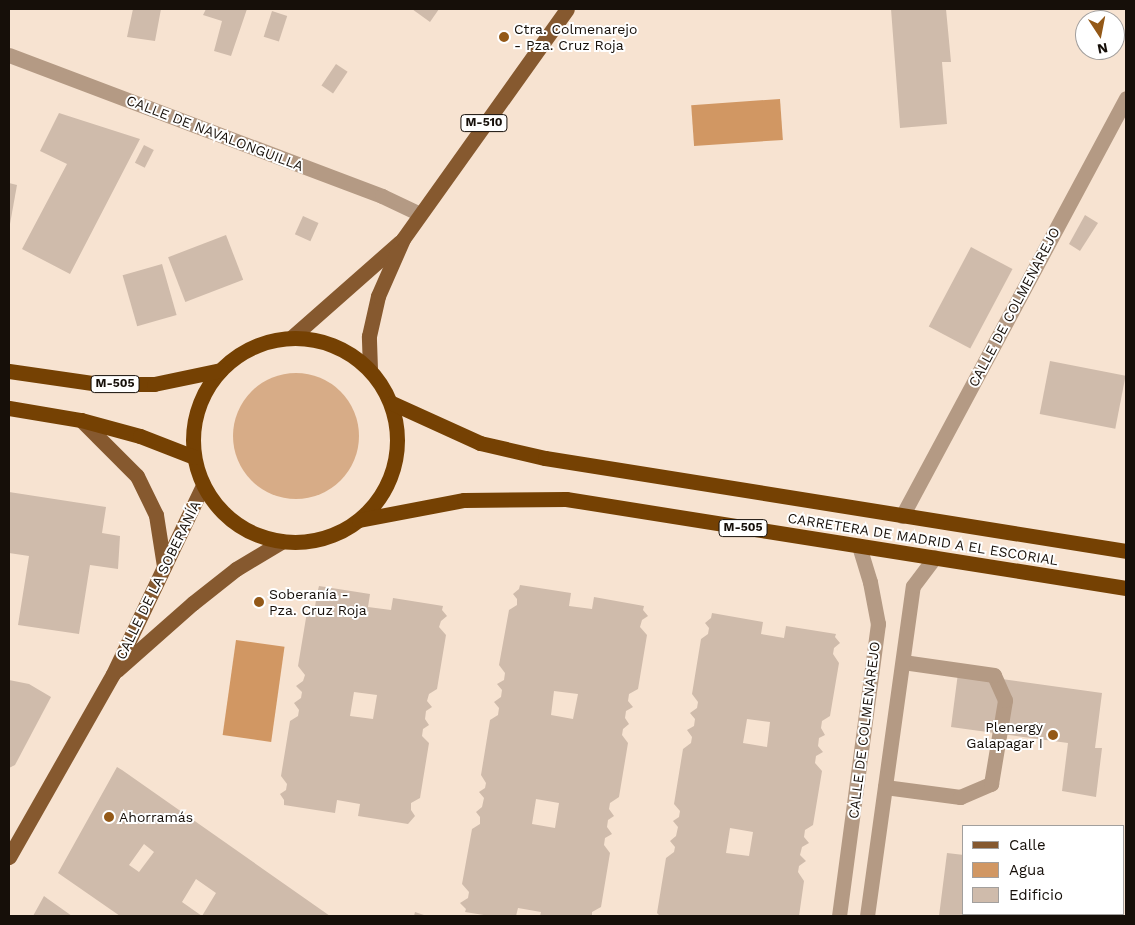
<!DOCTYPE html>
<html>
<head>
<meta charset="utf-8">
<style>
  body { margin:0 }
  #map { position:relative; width:1135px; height:925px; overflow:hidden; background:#f7e3d1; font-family:"Work Sans",sans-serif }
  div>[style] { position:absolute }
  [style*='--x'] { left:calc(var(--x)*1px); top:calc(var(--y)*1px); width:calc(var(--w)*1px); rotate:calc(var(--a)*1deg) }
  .green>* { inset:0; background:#d7ac87 }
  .round { border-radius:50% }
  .water>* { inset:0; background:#d19763; transform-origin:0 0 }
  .building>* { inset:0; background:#cfbbab; transform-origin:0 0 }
  .minor>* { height:15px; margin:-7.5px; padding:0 7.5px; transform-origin:7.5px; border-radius:7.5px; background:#b49a84 }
  .major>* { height:15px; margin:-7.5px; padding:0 7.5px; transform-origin:7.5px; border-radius:7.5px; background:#86592f }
  .highway>* { height:15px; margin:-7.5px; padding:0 7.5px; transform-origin:7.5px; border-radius:7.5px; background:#754103 }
  .highway>.ring { margin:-7.5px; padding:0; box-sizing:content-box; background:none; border:15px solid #754103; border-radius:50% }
  .dots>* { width:14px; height:14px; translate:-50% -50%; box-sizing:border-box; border:2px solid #fff; border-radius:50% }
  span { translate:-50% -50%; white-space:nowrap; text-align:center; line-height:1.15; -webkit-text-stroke:4px #fff; paint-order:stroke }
  .shield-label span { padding:1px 4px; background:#fff; border:1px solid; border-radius:4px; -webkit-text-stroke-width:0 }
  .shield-label { font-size:12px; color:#160f09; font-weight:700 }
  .poi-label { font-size:14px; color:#160f09 }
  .left { translate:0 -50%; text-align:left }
  .right { translate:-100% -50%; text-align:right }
  .street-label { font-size:14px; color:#160f09 }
  .frame { position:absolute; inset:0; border:10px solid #160f09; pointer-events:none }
  .legend { position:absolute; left:962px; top:825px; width:162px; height:90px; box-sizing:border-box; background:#fff; border:1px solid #a29f9d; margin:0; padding:6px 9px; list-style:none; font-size:15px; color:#160f09 }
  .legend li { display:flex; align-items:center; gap:10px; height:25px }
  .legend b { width:25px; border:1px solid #a29f9d }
  .north { position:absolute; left:1075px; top:10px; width:50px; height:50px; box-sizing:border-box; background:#fff; border:1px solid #a29f9d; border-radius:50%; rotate:169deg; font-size:14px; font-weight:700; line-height:20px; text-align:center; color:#160f09 }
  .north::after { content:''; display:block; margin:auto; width:18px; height:22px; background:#935817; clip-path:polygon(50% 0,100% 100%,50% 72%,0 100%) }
</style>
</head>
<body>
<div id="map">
  <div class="green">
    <i class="round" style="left:233px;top:373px;width:126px;height:126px"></i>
  </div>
  <div class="water">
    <i style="left:780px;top:99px;width:41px;height:89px;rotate:86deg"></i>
    <i style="left:236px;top:640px;width:49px;height:96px;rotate:8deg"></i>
  </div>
  <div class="building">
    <i style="clip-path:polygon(133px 9px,161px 9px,155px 41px,127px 37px)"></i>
    <i style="clip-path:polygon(206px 9px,247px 9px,231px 56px,214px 51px,222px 21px,203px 15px)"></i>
    <i style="clip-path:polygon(412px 9px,439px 9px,430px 22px)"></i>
    <i style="clip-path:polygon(891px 9px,946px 9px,951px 62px,942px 62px,947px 124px,900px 128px)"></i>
    <i style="left:272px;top:11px;width:16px;height:27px;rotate:18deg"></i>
    <i style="left:336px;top:64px;width:14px;height:26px;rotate:34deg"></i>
    <i style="clip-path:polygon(59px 113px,140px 139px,70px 274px,22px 249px,67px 164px,40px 151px)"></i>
    <i style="left:144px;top:145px;width:11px;height:20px;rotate:27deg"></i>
    <i style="clip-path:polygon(9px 183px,17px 185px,10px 224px,9px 224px)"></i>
    <i style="clip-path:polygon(1085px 215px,1098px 223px,1080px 251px,1069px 244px)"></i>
    <i style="left:303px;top:216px;width:17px;height:20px;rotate:24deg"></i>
    <i style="left:226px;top:235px;width:48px;height:62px;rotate:69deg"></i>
    <i style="left:971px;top:247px;width:47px;height:90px;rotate:28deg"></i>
    <i style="left:162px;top:264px;width:53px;height:41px;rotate:74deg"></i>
    <i style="left:1050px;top:361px;width:77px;height:54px;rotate:11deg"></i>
    <i style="clip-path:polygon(9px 492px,106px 507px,102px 533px,120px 536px,118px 569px,90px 565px,79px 634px,18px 625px,29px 556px,9px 553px)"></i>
    <i style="clip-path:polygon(evenodd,520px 585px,571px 593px,569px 606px,592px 609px,594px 597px,644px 606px,643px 610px,648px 616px,642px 620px,640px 627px,647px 635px,638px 689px,629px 694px,628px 701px,633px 707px,626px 711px,625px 718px,629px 724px,623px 729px,622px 735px,628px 743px,619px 797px,610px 803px,609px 809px,614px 816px,608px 820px,607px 827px,612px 834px,605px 838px,604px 845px,610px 853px,601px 907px,592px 912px,592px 916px,540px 916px,541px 912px,518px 908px,516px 916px,490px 916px,465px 912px,466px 909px,460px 903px,468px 898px,469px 892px,462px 884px,472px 829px,480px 824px,480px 817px,476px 812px,482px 807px,484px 798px,479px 792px,485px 788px,486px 783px,481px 775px,490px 720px,498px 715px,499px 708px,494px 702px,501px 697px,502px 690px,497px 684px,504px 680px,505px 673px,499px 665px,509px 610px,517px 605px,517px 599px,513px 594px,519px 589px,520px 585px,554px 691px,578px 694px,573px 719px,551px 715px,554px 691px,520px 585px,536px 799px,559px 803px,555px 828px,532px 824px,536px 799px)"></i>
    <i style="clip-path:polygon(evenodd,319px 586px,370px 594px,368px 607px,391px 610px,393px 598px,443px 606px,442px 610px,447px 616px,441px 621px,439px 627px,446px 635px,437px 689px,429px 694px,427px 701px,432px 707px,426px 711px,425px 719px,429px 725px,423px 729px,422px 736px,429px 743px,420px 798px,411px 803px,411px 810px,415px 816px,408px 824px,358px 816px,360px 804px,337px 800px,335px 813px,284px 805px,284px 800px,280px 794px,286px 790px,287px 784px,281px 776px,290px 721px,298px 716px,299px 710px,294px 703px,301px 698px,302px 692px,296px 686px,303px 681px,305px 675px,298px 666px,307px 612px,315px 607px,316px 600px,311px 595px,318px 590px,319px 586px,354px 692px,377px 695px,373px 719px,350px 716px,354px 692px)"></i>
    <i style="clip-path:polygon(evenodd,712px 613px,763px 622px,761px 634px,784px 638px,786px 626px,836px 634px,835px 637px,840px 643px,834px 648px,833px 654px,839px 663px,830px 716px,822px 721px,821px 728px,825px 735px,819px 738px,818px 746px,823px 752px,816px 756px,815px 763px,822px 771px,813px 825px,805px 830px,804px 837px,809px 843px,802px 847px,800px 855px,806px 861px,799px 866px,798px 872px,804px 881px,799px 916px,660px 916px,657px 913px,666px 858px,674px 852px,675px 847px,670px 841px,676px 836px,678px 827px,673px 821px,679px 817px,680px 811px,674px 804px,683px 749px,691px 743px,692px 737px,687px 730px,694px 726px,695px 719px,690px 713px,697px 708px,698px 702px,692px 694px,701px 639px,708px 634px,709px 628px,705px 623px,711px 618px,712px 613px,747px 719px,770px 722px,767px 747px,743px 743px,747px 719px,712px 613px,730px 828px,753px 832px,749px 856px,726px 853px,730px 828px)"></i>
    <i style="clip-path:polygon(958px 673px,1102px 693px,1095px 748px,1102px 748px,1096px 797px,1062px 791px,1068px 743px,951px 727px)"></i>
    <i style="clip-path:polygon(9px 680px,29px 684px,51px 697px,15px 765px,9px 768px)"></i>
    <i style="clip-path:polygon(evenodd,117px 767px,122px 770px,330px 916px,202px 916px,216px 893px,196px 879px,182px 902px,202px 916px,120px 916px,58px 873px,117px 767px,144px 844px,154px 852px,139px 872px,129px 865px,144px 844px)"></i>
    <i style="clip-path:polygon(947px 853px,964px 855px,964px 914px,1000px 914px,1000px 916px,939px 916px)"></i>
    <i style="clip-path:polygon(44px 896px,48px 899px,72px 916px,33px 916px)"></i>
    <i style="clip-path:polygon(415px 912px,427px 916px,414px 916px)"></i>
  </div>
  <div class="minor">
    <i style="--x:9;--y:55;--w:399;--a:20.7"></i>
    <i style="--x:382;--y:196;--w:42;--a:25.3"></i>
    <i style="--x:902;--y:516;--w:474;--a:-61.8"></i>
    <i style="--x:885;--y:787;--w:76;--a:7.6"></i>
    <i style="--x:960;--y:797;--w:34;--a:-23"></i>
    <i style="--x:991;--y:784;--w:85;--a:-80.5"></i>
    <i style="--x:1005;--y:700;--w:27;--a:-114"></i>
    <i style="--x:994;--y:675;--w:92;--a:-171.9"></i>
    <i style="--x:839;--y:916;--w:295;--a:-82.4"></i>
    <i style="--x:878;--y:624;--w:43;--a:-100.8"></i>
    <i style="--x:870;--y:582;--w:38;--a:-107"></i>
    <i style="--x:867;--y:916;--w:333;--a:-82.1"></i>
    <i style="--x:913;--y:586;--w:36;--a:-53"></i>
  </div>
  <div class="major">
    <i style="--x:291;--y:338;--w:145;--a:-41.4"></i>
    <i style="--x:370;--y:369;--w:33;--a:-92"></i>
    <i style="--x:369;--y:336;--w:41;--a:-77.3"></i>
    <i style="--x:378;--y:296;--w:62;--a:-66.3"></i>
    <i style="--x:403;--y:239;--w:282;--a:-54.5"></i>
    <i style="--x:81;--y:420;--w:79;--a:45"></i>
    <i style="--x:137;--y:476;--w:43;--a:64"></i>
    <i style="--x:156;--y:515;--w:52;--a:81.1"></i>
    <i style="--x:117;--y:670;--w:101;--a:-41.4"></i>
    <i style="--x:193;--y:603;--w:55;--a:-38.3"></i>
    <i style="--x:236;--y:569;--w:52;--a:-31"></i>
    <i style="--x:9;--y:857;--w:210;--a:-60.4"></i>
    <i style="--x:113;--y:674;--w:209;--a:-64.5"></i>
  </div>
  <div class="highway">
    <i class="ring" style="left:193px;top:338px;width:189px;height:189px"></i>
    <i style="--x:9;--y:371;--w:91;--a:8.2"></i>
    <i style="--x:99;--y:384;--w:55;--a:0"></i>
    <i style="--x:154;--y:384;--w:68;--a:-11.8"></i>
    <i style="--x:392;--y:403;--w:97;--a:24.4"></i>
    <i style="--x:480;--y:443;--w:67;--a:13"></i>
    <i style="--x:545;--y:458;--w:588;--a:9.09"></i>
    <i style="--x:9;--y:408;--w:73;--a:9.5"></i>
    <i style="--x:81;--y:420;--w:61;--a:15.2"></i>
    <i style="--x:140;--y:436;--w:58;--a:21.3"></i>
    <i style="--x:359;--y:520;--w:107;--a:-10.8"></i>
    <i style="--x:464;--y:500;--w:102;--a:-0.6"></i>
    <i style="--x:566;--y:499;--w:567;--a:9.03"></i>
  </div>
  <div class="dots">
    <i style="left:504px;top:37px;background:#935817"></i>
    <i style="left:259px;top:602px;background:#935817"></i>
    <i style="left:1053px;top:735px;background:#935817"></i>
    <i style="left:109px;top:817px;background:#935817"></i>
  </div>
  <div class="shield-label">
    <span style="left:484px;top:123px">M-510</span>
    <span style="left:115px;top:384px">M-505</span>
    <span style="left:743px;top:528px">M-505</span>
  </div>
  <div class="poi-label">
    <span class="left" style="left:514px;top:37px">Ctra. Colmenarejo<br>- Pza. Cruz Roja</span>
    <span class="left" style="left:269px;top:602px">Soberanía -<br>Pza. Cruz Roja</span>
    <span class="right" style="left:1043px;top:735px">Plenergy<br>Galapagar I</span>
    <span class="left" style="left:119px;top:817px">Ahorramás</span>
  </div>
  <div class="street-label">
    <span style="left:215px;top:133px;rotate:21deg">CALLE DE NAVALONGUILLA</span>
    <span style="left:1014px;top:307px;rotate:-62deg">CALLE DE COLMENAREJO</span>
    <span style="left:923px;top:539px;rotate:9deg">CARRETERA DE MADRID A EL ESCORIAL</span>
    <span style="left:158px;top:580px;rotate:-64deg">CALLE DE LA SOBERANÍA</span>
    <span style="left:864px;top:730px;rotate:-83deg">CALLE DE COLMENAREJO</span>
  </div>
  <div class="frame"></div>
  <ul class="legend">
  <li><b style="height:6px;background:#86592f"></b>Calle</li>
  <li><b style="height:14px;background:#d19763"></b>Agua</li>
  <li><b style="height:14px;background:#cfbbab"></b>Edificio</li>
  </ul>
  <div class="north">N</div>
</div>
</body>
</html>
